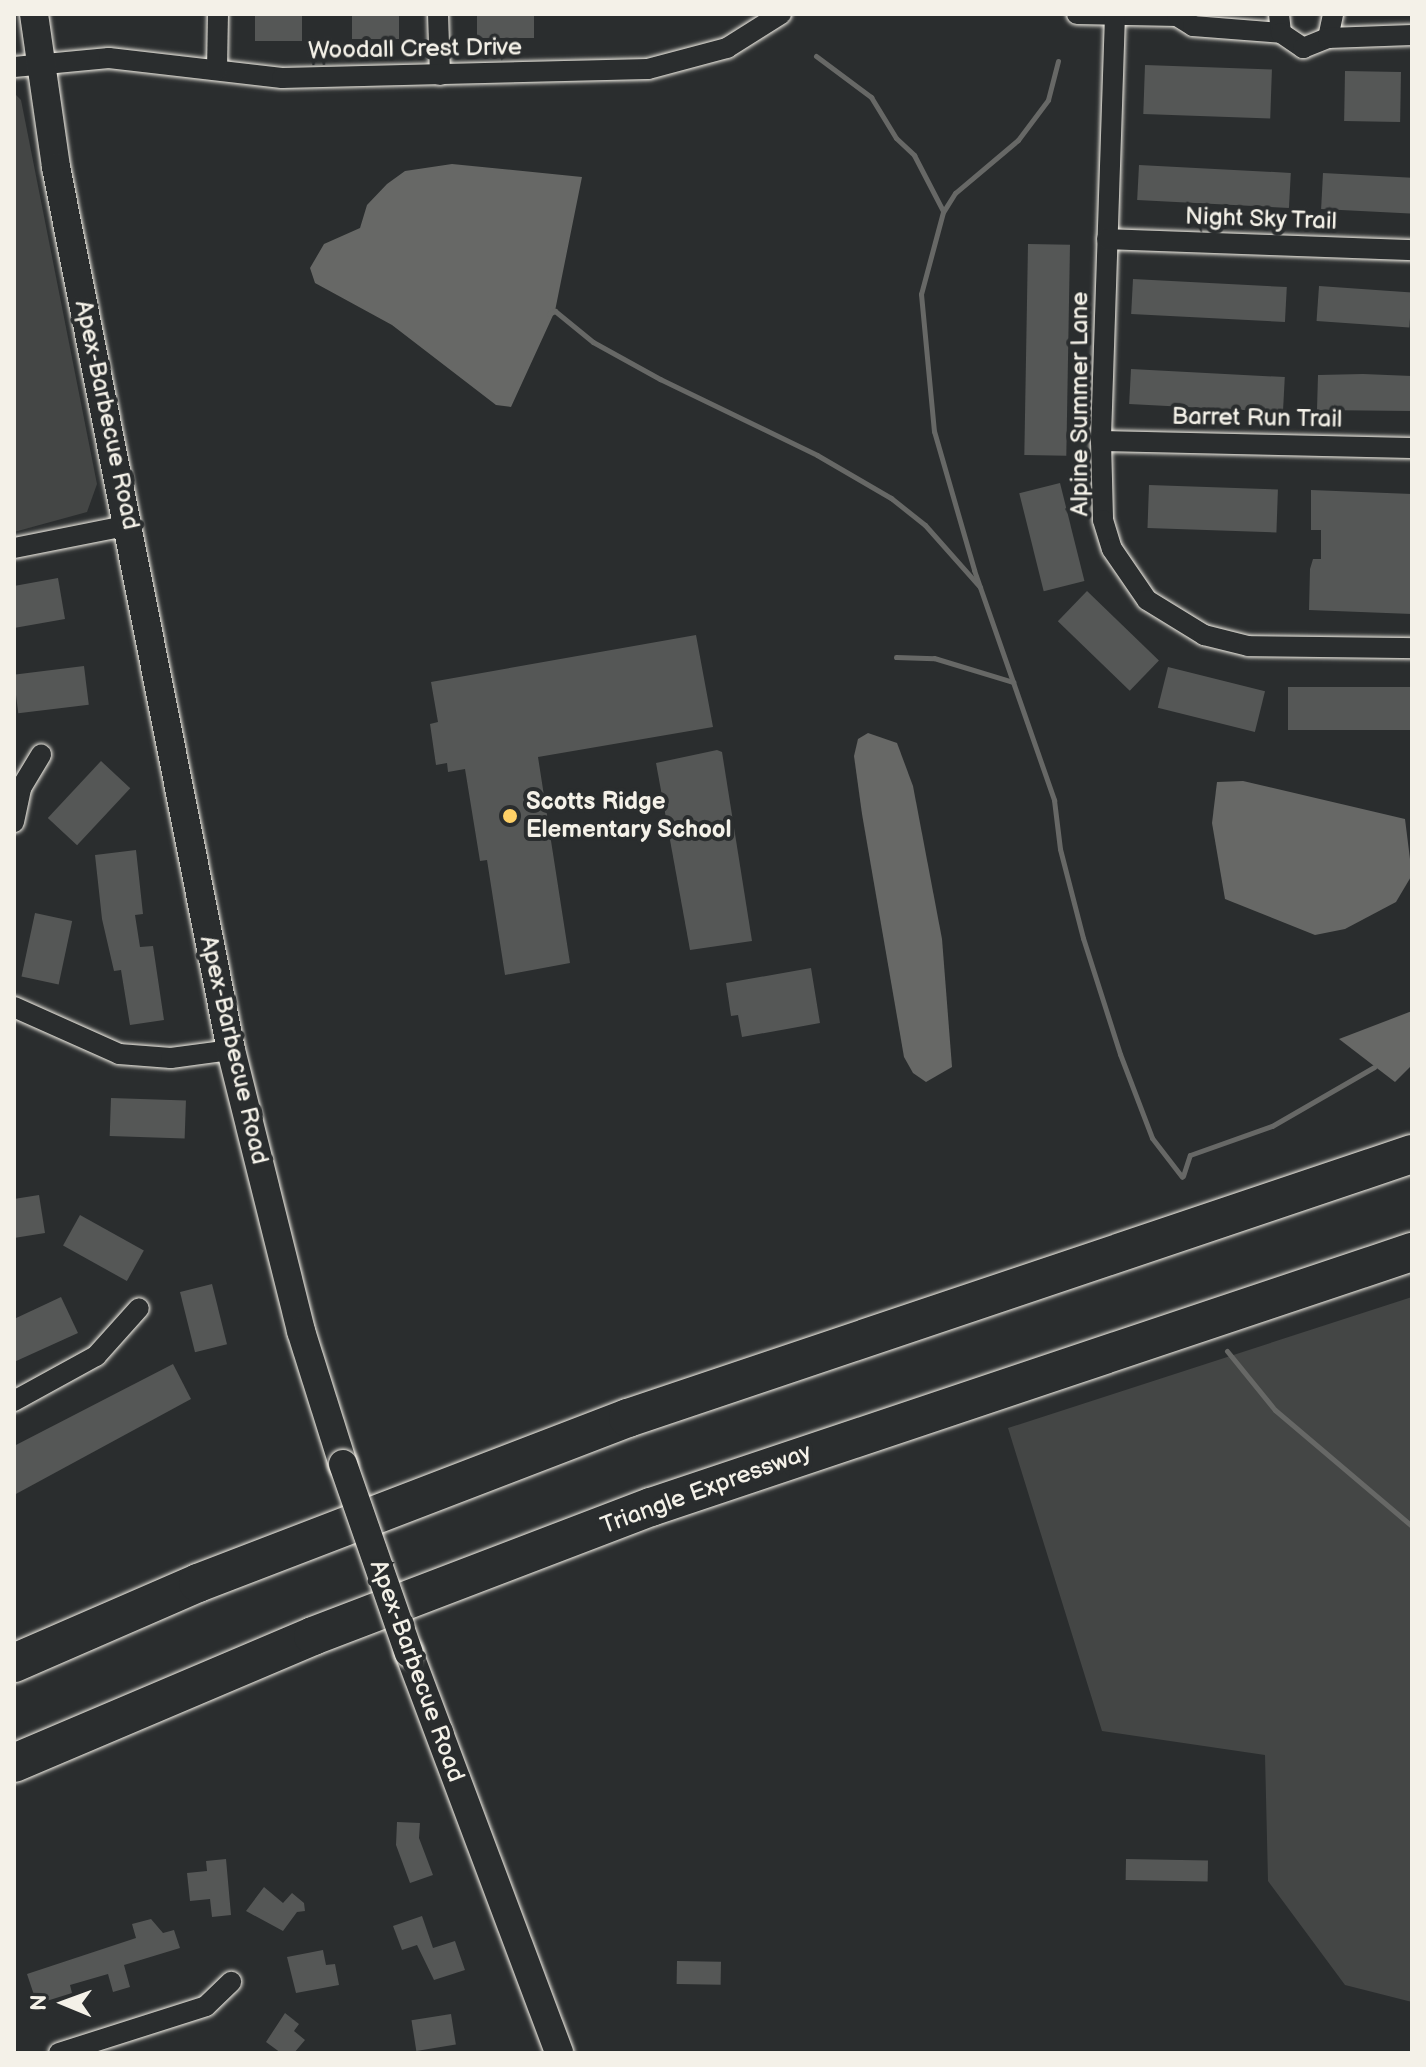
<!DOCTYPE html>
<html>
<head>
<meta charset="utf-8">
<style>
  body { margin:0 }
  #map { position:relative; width:1426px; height:2067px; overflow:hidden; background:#2a2d2e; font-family:"Balsamiq Sans",sans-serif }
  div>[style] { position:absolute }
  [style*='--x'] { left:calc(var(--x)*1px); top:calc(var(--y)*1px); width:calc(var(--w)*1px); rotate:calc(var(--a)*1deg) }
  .green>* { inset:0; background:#444645 }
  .water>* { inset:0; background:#676866 }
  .stream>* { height:5px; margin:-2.5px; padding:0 2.5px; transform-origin:2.5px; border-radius:2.5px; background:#676866 }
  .building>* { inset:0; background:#555756; transform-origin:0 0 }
  .roads { filter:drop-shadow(0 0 2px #f4f1e8) drop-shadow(0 0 2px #f4f1e8) }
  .street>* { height:20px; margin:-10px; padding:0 10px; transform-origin:10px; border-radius:10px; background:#2a2d2e }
  .secondary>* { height:28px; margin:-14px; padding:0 14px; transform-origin:14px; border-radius:14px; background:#2a2d2e }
  .highway>* { height:38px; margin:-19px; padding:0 19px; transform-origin:19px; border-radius:19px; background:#2a2d2e }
  .bridges { filter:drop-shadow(0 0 2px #f4f1e8) drop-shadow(0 0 2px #f4f1e8) }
  .secondary-bridge>* { height:28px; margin:-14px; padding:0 14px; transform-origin:14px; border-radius:14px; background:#2a2d2e }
  .dots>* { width:22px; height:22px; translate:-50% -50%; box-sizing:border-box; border:4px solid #2a2d2e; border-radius:50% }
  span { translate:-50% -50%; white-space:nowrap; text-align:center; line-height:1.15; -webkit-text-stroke:8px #2a2d2e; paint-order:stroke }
  .street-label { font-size:24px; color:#f4f1e8 }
  .poi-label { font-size:24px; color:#f4f1e8; font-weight:700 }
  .left { translate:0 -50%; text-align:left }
  .frame { position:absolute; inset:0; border:16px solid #f4f1e8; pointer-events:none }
  .north { position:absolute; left:24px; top:1963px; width:80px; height:80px; -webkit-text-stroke:6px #2a2d2e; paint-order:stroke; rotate:271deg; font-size:22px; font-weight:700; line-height:32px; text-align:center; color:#f4f1e8 }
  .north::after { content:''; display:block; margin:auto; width:28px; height:36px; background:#f4f1e8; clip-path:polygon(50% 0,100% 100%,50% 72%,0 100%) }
</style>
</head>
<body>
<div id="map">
  <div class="green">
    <i style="clip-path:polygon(14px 93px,21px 100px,97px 484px,87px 512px,14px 532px)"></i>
    <i style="clip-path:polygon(1412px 1297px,1412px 2002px,1345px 1985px,1268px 1881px,1265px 1755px,1102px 1731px,1008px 1428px)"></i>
  </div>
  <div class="water">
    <i style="clip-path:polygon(452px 164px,582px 177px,555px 311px,511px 407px,496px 405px,392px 325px,315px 283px,310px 268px,324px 244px,360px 228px,367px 205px,387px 184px,405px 171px)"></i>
    <i style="clip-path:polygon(868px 733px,897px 743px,913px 786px,942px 939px,952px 1067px,926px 1082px,913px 1073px,904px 1057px,862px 814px,854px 756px,858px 739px)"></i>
    <i style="clip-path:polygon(1243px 781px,1405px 819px,1412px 875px,1396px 902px,1345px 929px,1315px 935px,1225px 899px,1212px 823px,1217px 782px)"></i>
    <i style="clip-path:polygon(1412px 1011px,1412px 1065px,1395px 1082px,1339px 1039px)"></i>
  </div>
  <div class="stream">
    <i style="--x:816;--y:56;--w:69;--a:36.7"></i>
    <i style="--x:871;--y:97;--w:48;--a:58.6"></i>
    <i style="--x:896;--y:138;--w:25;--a:43"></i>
    <i style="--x:914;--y:155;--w:63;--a:62.6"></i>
    <i style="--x:1058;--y:61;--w:40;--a:104.4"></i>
    <i style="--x:1048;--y:100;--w:50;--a:126.9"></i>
    <i style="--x:1018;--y:140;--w:82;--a:139.9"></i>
    <i style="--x:955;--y:193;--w:22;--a:122"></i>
    <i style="--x:943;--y:212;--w:85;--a:105"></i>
    <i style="--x:921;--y:294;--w:138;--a:84.6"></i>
    <i style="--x:934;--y:431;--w:145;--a:73.9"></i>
    <i style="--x:974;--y:570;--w:244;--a:70.8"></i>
    <i style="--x:1054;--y:800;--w:49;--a:83"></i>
    <i style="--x:1060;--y:849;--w:92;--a:75.5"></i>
    <i style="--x:1083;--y:938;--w:122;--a:72.3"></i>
    <i style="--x:1120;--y:1054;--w:90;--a:69.1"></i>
    <i style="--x:1152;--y:1138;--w:49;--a:52.4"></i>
    <i style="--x:549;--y:314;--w:7;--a:-27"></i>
    <i style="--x:555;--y:311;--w:49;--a:39.2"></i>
    <i style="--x:593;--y:342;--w:77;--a:28.9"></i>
    <i style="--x:660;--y:379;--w:174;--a:25.8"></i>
    <i style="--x:817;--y:455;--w:86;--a:30.2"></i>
    <i style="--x:891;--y:498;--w:43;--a:38.5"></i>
    <i style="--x:925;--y:525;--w:83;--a:48.4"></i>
    <i style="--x:896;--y:657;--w:38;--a:2"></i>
    <i style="--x:934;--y:658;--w:83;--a:16.9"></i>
    <i style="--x:1183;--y:1176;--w:22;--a:-72"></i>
    <i style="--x:1190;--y:1155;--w:87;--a:-19.5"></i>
    <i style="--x:1272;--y:1126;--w:118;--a:-30"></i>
    <i style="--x:1227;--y:1351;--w:76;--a:50.9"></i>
    <i style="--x:1275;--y:1410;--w:180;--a:40.3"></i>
  </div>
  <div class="building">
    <i style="left:255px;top:14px;width:47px;height:27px"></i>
    <i style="left:352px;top:14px;width:47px;height:25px"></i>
    <i style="left:477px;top:14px;width:57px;height:24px"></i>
    <i style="left:1145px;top:65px;width:127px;height:49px;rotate:2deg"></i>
    <i style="left:1345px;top:71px;width:56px;height:50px;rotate:1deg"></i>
    <i style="left:1139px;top:165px;width:152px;height:35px;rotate:3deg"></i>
    <i style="left:1323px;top:173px;width:89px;height:36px;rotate:3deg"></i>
    <i style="left:1028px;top:244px;width:42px;height:211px;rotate:1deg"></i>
    <i style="left:1133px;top:279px;width:154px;height:35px;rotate:3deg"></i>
    <i style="left:1319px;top:286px;width:93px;height:35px;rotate:4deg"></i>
    <i style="left:1131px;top:369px;width:154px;height:35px;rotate:3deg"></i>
    <i style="clip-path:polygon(1363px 374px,1412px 376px,1411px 411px,1317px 410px,1318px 375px)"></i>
    <i style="left:1060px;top:483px;width:101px;height:42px;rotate:76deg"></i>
    <i style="left:1149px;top:485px;width:129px;height:43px;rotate:2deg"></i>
    <i style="clip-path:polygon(1311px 490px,1412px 494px,1412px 614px,1309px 610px,1310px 569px,1313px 559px,1321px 559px,1321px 530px,1311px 530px)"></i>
    <i style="clip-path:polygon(58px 578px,65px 619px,14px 628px,14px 586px)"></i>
    <i style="left:1087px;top:591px;width:100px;height:42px;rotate:44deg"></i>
    <i style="clip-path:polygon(696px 635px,713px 727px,538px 757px,570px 963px,505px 975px,487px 860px,480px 861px,465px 769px,448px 772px,447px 763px,436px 765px,430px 724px,438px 722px,431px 682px)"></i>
    <i style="left:84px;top:666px;width:39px;height:71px;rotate:83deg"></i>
    <i style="left:1168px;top:667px;width:100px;height:42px;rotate:14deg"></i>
    <i style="left:1288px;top:687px;width:124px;height:43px"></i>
    <i style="clip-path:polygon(717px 750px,722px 752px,752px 941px,690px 950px,656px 763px)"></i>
    <i style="left:101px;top:761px;width:40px;height:78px;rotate:43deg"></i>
    <i style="clip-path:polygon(136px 850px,143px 914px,135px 915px,140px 947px,153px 946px,164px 1020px,130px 1025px,121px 970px,114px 971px,102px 919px,95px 855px)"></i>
    <i style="left:35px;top:913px;width:38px;height:65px;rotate:12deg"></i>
    <i style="clip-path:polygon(811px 968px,820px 1023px,742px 1037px,738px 1015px,731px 1016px,726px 983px)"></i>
    <i style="left:111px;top:1098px;width:75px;height:38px;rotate:2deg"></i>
    <i style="clip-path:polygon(39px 1195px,45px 1233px,14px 1238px,14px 1199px)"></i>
    <i style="left:80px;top:1215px;width:73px;height:35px;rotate:29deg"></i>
    <i style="left:212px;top:1284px;width:62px;height:33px;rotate:76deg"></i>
    <i style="clip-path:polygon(61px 1297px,78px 1333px,14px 1362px,14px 1319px)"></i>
    <i style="clip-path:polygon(173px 1364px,191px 1399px,14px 1495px,14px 1446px)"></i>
    <i style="clip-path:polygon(397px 1822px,420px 1823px,419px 1838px,433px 1875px,410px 1883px,396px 1845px)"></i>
    <i style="clip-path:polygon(226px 1859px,231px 1915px,212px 1917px,210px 1899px,190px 1901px,187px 1873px,207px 1871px,206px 1861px)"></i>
    <i style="left:1126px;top:1859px;width:82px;height:21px;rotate:1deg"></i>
    <i style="clip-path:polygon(264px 1887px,283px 1903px,292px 1893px,304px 1903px,305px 1911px,297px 1912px,283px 1931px,246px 1911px)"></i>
    <i style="clip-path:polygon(422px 1916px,433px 1948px,455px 1941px,465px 1970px,434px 1980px,417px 1945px,402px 1950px,393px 1926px)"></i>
    <i style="clip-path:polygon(151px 1919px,163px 1933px,174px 1930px,180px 1948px,124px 1965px,130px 1987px,113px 1992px,108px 1974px,70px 1985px,72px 1993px,37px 2004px,27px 1974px,136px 1938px,132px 1924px)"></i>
    <i style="clip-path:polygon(323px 1950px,326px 1965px,335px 1964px,339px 1985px,296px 1993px,287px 1957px)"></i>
    <i style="left:677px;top:1961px;width:44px;height:23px;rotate:1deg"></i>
    <i style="clip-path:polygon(285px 2013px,299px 2024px,294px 2031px,305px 2040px,294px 2053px,281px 2053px,266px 2042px)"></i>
    <i style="left:451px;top:2014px;width:31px;height:40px;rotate:81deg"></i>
  </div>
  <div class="roads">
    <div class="street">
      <i style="--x:438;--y:14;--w:61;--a:88.1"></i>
      <i style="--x:1077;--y:14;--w:100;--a:1.1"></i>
      <i style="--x:1177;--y:16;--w:19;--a:32"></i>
      <i style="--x:1193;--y:26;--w:88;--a:4.5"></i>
      <i style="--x:1279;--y:14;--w:19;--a:84"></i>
      <i style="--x:1281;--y:33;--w:27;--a:34"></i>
      <i style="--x:1303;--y:48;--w:27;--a:-22"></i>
      <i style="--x:1328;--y:38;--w:25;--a:-78"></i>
      <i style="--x:1115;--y:15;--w:426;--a:91.9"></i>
      <i style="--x:1101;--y:441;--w:79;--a:88.5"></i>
      <i style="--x:1103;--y:520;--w:30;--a:73"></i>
      <i style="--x:1112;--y:549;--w:62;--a:55.5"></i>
      <i style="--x:1147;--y:600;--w:67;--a:31.6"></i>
      <i style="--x:1204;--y:635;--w:45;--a:14"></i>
      <i style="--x:1248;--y:646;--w:164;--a:0.7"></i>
      <i style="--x:1328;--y:38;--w:84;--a:-2"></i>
      <i style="--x:14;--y:67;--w:95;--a:-5.4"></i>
      <i style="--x:109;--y:58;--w:174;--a:6.6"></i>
      <i style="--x:282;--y:78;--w:366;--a:-1.4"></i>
      <i style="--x:648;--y:69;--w:82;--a:-14.9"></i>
      <i style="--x:727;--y:48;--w:64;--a:-32.2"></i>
      <i style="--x:217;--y:70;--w:56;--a:-89"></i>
      <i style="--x:1107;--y:239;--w:305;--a:2.1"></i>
      <i style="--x:1101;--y:441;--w:311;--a:1.3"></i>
      <i style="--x:14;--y:548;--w:118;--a:-11.2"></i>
      <i style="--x:14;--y:822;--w:35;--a:-78"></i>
      <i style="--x:21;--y:788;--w:39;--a:-59"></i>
      <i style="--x:14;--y:1007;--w:115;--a:24.1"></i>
      <i style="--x:119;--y:1054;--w:52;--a:4.4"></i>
      <i style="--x:171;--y:1058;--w:61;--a:-7.6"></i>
      <i style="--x:14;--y:1401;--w:94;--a:-28.8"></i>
      <i style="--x:96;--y:1356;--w:64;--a:-48.1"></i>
      <i style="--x:59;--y:2053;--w:154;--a:-17.7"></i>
      <i style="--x:206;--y:2006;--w:35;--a:-44"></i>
    </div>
    <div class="secondary">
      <i style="--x:34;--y:14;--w:155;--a:81.8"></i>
      <i style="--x:56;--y:167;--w:900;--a:78.79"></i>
      <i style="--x:231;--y:1050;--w:290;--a:76"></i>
      <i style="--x:301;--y:1331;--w:139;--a:72.5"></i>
      <i style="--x:409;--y:1653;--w:427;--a:69.4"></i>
    </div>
    <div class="highway">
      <i style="--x:14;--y:1663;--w:201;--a:-23.5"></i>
      <i style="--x:198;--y:1583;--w:461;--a:-21"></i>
      <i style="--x:628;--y:1418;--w:827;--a:-18.61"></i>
      <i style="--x:14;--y:1763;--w:325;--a:-23"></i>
      <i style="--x:313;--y:1636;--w:362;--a:-20.9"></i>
      <i style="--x:651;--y:1507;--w:803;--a:-18.53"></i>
    </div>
  </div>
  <div class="bridges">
    <div class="secondary-bridge">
      <i style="--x:343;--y:1464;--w:200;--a:70.8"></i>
    </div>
  </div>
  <div class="dots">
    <i style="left:510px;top:816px;background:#ffd166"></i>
  </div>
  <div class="street-label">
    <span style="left:415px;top:49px;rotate:-1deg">Woodall Crest Drive</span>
    <span style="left:1261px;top:219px;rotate:2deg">Night Sky Trail</span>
    <span style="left:1080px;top:404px;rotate:-90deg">Alpine Summer Lane</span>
    <span style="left:107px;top:415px;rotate:78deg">Apex-Barbecue Road</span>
    <span style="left:1257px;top:418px;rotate:1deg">Barret Run Trail</span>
    <span style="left:234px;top:1050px;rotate:77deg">Apex-Barbecue Road</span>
    <span style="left:706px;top:1489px;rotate:-20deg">Triangle Expressway</span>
    <span style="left:417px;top:1671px;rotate:70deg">Apex-Barbecue Road</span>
  </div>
  <div class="poi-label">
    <span class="left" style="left:526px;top:816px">Scotts Ridge<br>Elementary School</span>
  </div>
  <div class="frame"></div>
  <div class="north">N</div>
</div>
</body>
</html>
